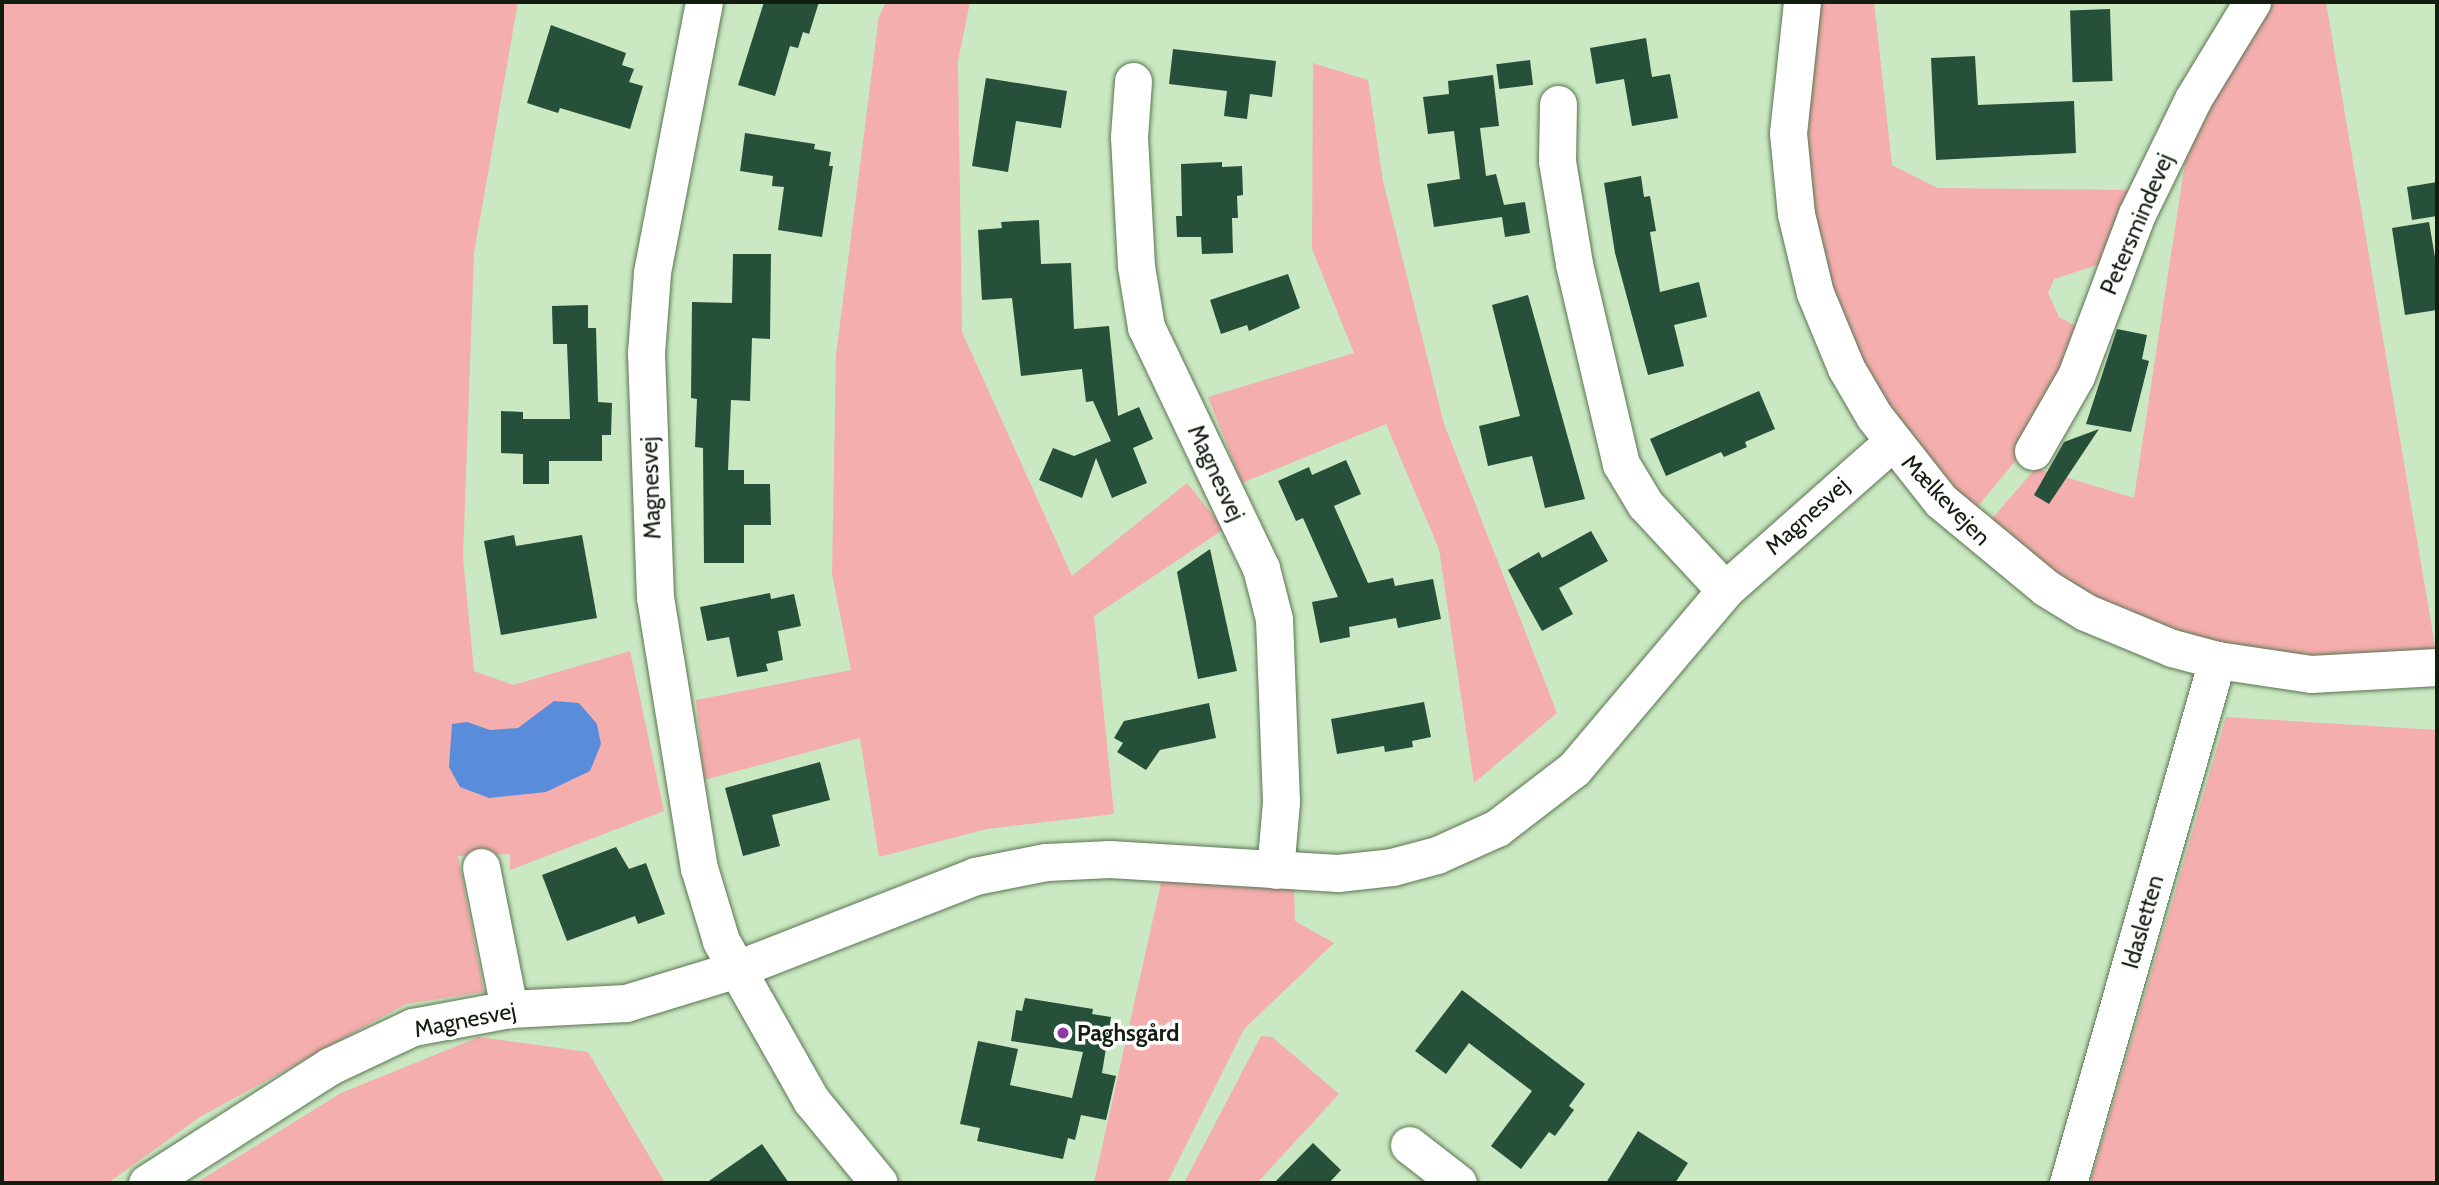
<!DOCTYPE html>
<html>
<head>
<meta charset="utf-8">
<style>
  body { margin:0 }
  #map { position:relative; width:2439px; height:1185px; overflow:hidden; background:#cae8c1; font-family:Cabin,sans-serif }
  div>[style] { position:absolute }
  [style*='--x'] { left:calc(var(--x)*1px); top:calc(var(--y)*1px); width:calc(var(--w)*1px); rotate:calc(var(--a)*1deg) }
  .green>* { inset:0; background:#f4aeae }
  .water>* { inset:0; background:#598cdb }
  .building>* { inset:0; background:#26503a; transform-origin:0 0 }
  .roads { filter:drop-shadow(0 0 2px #5a7552) drop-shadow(0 0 2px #5a7552) }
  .minor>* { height:37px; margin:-18.5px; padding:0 18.5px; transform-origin:18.5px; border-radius:18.5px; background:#fff }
  .dots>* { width:19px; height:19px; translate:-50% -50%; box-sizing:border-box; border:4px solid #fff; border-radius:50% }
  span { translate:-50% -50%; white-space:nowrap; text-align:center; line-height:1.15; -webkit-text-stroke:7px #fff; paint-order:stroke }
  .street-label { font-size:23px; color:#121d0f }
  .poi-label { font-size:23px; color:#121d0f; font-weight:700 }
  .left { translate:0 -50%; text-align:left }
  .frame { position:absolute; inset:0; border:4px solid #121d0f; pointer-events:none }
</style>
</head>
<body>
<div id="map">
  <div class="green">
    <i style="clip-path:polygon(2px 2px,518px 2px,474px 253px,463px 558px,474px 671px,513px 685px,630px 651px,664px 811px,510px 870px,510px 854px,458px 856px,484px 992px,406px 1004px,200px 1117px,108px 1183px,2px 1183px)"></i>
    <i style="clip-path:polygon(886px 2px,970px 2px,958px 61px,962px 332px,1072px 576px,1187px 483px,1224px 529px,1094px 616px,1114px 814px,987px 829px,879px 857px,860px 738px,704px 780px,696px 700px,851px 670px,832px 574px,836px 355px,879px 16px)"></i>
    <i style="clip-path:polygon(1815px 2px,1874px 2px,1892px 165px,1938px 188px,2138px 190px,2109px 261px,2054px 279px,2048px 293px,2059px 317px,2081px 329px,2026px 448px,1974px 511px,1897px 425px,1859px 357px,1823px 269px,1805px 201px,1807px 34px)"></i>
    <i style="clip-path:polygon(2271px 2px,2326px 2px,2436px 652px,2335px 659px,2204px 640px,2114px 608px,2047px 571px,1989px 522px,2036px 468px,2134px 498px,2188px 143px)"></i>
    <i style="clip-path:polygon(1313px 63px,1368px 80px,1383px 181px,1444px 424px,1557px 713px,1474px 783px,1439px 549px,1386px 424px,1242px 483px,1208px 397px,1354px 353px,1312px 249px)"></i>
    <i style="clip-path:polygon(2226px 717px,2437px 730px,2437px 1183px,2090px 1183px)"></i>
    <i style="clip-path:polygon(1162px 879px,1294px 885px,1295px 921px,1334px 943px,1244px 1029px,1167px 1183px,1094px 1183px)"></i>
    <i style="clip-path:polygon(1261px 1036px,1272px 1037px,1339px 1094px,1257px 1183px,1184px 1183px)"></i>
    <i style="clip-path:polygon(479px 1037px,588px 1052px,665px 1183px,196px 1183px,341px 1093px)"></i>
  </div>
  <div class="water">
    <i style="clip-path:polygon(554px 701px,579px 703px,597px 724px,601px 744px,590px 771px,546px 792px,489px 798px,460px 787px,449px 767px,452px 724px,467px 722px,490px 730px,518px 728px)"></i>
  </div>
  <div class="building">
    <i style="clip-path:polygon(764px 2px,819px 2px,809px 34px,803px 32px,798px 48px,790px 46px,775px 96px,738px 85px)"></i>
    <i style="left:2110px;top:9px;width:72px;height:40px;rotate:88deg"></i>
    <i style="clip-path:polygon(551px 25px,626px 53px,622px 65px,634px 69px,629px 82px,643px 86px,630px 129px,560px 108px,558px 113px,527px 103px)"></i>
    <i style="clip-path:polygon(1646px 38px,1652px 77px,1670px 74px,1678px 118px,1632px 126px,1624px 79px,1596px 84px,1590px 48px)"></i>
    <i style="clip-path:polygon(1173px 49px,1276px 61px,1272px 97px,1250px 94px,1247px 119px,1224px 116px,1227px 91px,1169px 84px)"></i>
    <i style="clip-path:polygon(1975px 56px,1978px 105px,2074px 101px,2076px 153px,1936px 160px,1931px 58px)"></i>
    <i style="left:1530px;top:60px;width:25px;height:34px;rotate:83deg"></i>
    <i style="clip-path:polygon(1493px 75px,1499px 126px,1480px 128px,1486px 176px,1496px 174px,1504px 205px,1525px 202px,1530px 233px,1505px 237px,1502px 217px,1434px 227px,1427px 184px,1460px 179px,1454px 131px,1428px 134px,1423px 97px,1449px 94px,1448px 81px)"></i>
    <i style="clip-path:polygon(986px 78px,1067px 91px,1061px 128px,1016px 121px,1008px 172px,972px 166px)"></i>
    <i style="clip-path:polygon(745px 133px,815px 144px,814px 149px,831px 152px,829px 166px,833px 166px,822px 237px,778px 230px,784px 187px,772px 186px,773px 176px,740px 171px)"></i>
    <i style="clip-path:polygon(1222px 162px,1222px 167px,1242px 166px,1243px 195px,1237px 196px,1238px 218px,1232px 218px,1233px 253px,1202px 254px,1201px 237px,1177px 237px,1176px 216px,1182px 216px,1181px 164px)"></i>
    <i style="clip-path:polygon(1641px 176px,1644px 197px,1650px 196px,1656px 231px,1650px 232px,1660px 292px,1699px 282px,1707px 317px,1674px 325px,1684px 366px,1648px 375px,1615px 253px,1604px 183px)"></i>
    <i style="clip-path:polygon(2437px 182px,2437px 216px,2412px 220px,2407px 187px)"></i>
    <i style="clip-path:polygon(1039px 220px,1041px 264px,1071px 263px,1074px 329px,1109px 326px,1118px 416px,1139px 407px,1153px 439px,1133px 448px,1147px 483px,1112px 498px,1096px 458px,1082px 498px,1039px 480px,1053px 448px,1074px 456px,1111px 441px,1093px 401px,1086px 402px,1082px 369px,1021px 376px,1012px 298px,982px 300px,978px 230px,1002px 228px,1001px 222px)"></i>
    <i style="clip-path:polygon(2429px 222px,2437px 269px,2437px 310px,2405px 315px,2392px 228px)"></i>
    <i style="clip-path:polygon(733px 254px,771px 254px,770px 339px,752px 338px,750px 401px,731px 400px,728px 470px,744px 470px,744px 484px,770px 484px,771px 525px,744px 525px,744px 563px,704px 563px,703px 448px,695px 447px,697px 399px,691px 398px,692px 302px,732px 303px)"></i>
    <i style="clip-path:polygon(1288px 274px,1300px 308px,1249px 331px,1247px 325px,1221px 334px,1210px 300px)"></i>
    <i style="clip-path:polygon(1528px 295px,1585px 499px,1545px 508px,1532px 456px,1488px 466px,1479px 426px,1520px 416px,1492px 305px)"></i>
    <i style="clip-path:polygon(588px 305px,588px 328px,596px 328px,598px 402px,612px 403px,611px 435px,602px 435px,602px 461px,549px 461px,549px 484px,523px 484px,523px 454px,501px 453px,501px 411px,523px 412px,523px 419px,570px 419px,567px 344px,553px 344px,552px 306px)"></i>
    <i style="clip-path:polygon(2117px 329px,2147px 335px,2142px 359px,2149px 361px,2131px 432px,2086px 424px)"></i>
    <i style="clip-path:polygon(1759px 391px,1775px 429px,1745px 442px,1747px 447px,1724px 457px,1721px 452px,1666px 476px,1650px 439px)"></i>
    <i style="clip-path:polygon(2099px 429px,2049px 504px,2034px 495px,2064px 442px)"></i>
    <i style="clip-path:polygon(1346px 460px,1361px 494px,1334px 506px,1368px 583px,1393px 578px,1395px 586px,1433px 579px,1441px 619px,1398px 628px,1396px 618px,1349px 627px,1350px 637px,1320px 643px,1312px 602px,1338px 597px,1303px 518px,1296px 521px,1278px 481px,1309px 467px,1312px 475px)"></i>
    <i style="clip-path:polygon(1591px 531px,1608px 561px,1559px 588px,1573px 614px,1542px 631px,1508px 570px,1539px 552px,1542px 558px)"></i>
    <i style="clip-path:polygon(514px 535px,516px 546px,582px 535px,597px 618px,501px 635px,484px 541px)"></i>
    <i style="clip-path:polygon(1210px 549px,1237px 671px,1198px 679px,1177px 572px)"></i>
    <i style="clip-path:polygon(770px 593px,771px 599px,794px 594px,801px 626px,778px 631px,783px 660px,766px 664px,768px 671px,737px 677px,729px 637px,707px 641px,700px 607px)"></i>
    <i style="clip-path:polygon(1424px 702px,1431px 737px,1412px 741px,1413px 747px,1385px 752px,1384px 746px,1337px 754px,1331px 719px)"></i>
    <i style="clip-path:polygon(1209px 703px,1216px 738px,1160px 750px,1146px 770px,1117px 752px,1123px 743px,1114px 738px,1124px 721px)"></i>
    <i style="clip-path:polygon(820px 762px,830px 800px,772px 815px,780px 846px,743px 856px,725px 788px)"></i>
    <i style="clip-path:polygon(616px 847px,629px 869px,646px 863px,665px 914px,638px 924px,635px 916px,567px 941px,542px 875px)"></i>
    <i style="clip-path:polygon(1462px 990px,1585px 1084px,1569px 1106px,1574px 1110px,1555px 1136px,1549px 1132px,1521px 1169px,1491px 1146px,1532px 1091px,1469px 1043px,1446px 1074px,1415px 1051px)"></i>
    <i style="clip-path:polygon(1025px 998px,1093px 1009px,1092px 1014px,1111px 1017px,1102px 1073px,1116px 1076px,1106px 1120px,1081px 1115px,1075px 1140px,1068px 1138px,1063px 1159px,977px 1141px,980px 1128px,960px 1124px,978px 1041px,1018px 1049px,1010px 1085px,1072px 1098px,1083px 1052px,1011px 1041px,1016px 1010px,1022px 1011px)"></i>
    <i style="clip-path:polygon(1638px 1131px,1688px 1163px,1675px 1183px,1606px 1183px)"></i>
    <i style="clip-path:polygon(1313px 1143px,1341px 1170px,1329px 1183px,1274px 1183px)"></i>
    <i style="clip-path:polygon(762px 1144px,789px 1183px,706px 1183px)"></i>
  </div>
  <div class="roads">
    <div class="minor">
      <i style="--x:704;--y:2;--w:276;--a:100.9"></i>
      <i style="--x:652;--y:273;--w:80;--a:94.3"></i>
      <i style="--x:646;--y:353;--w:244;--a:87.9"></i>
      <i style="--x:655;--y:597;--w:275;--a:80.8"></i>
      <i style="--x:699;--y:868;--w:76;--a:73.2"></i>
      <i style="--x:721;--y:941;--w:183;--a:60.5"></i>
      <i style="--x:811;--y:1100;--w:107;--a:50.7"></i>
      <i style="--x:1802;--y:2;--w:132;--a:96.1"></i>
      <i style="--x:1788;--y:133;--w:81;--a:84.4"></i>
      <i style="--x:1796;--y:214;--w:81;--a:76.5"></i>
      <i style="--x:1815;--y:293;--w:81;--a:67.5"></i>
      <i style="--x:1846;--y:368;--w:56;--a:59.7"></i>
      <i style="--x:1874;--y:416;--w:108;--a:51.8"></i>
      <i style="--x:1941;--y:501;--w:136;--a:39.6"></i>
      <i style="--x:2046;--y:588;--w:46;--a:31.6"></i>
      <i style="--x:2085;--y:612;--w:94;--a:22.5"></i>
      <i style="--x:2172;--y:648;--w:47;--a:14.9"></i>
      <i style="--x:2217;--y:660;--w:95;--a:8.5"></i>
      <i style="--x:2311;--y:674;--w:126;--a:-3.2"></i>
      <i style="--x:1133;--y:81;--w:56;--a:94.1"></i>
      <i style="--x:1129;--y:137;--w:129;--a:86.9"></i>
      <i style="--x:1136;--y:266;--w:62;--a:80.7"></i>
      <i style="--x:1146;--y:327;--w:267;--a:64.5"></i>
      <i style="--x:1261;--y:568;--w:53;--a:75.7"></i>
      <i style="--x:1274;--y:619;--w:183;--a:87.8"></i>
      <i style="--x:1281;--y:802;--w:68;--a:95"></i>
      <i style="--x:1558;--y:104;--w:57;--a:91"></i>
      <i style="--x:1557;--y:161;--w:104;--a:80.6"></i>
      <i style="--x:1574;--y:264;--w:205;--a:76.8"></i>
      <i style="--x:1621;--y:464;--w:47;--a:59"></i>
      <i style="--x:1645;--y:504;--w:117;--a:47.1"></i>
      <i style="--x:2033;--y:451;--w:86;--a:-60.2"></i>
      <i style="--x:2076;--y:376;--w:173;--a:-69.4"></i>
      <i style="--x:2137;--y:214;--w:128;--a:-64"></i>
      <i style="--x:2193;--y:99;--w:114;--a:-58.7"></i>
      <i style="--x:481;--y:867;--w:145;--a:78.8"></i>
      <i style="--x:1409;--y:1145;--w:62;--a:37.8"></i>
      <i style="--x:147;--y:1183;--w:217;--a:-32.6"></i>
      <i style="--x:330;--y:1066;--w:92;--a:-25.2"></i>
      <i style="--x:413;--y:1027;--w:98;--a:-10.6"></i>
      <i style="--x:509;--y:1009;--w:117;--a:-2.9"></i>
      <i style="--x:626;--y:1003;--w:116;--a:-17"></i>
      <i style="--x:737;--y:969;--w:256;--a:-21.3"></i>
      <i style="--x:975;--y:876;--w:72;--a:-11.2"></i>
      <i style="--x:1046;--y:862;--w:64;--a:-2.7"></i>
      <i style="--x:1110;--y:859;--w:228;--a:3.5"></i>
      <i style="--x:1338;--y:873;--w:54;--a:-6.3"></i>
      <i style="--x:1392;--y:867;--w:47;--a:-14.9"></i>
      <i style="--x:1437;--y:855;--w:66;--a:-24.2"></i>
      <i style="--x:1497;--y:828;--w:97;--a:-37.5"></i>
      <i style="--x:1574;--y:769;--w:234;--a:-49.8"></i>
      <i style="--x:1725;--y:590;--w:222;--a:-41.5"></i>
      <i style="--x:2068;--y:1183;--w:544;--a:-74.1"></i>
    </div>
  </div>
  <div class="dots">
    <i style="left:1063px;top:1033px;background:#913aa7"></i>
  </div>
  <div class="street-label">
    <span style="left:2137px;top:224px;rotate:-67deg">Petersmindevej</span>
    <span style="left:1216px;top:473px;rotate:65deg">Magnesvej</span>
    <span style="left:651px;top:488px;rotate:-92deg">Magnesvej</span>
    <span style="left:1946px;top:500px;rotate:46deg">Mælkevejen</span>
    <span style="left:1807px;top:516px;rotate:-42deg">Magnesvej</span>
    <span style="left:2143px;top:922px;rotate:-74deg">Idasletten</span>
    <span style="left:465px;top:1020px;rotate:-11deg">Magnesvej</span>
  </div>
  <div class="poi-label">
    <span class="left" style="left:1077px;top:1033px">Paghsgård</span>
  </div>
  <div class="frame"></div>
</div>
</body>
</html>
